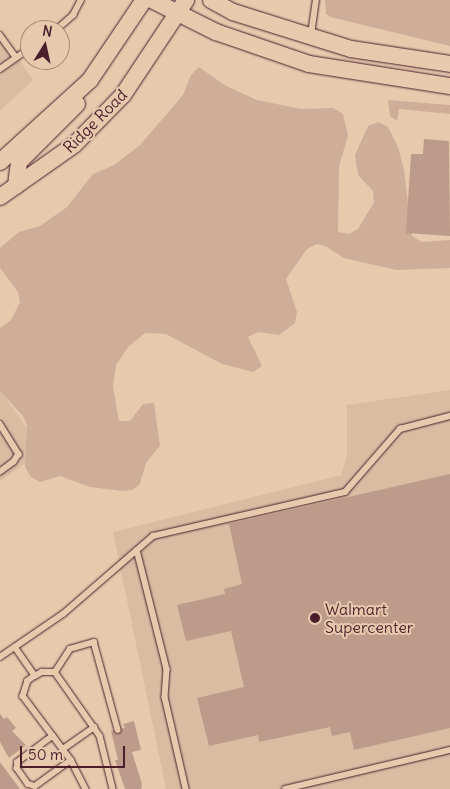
<!DOCTYPE html>
<html>
<head>
<meta charset="utf-8">
<style>
  body { margin:0 }
  #map { position:relative; width:450px; height:789px; overflow:hidden; background:#e7caae; font-family:Delius,sans-serif }
  div>[style] { position:absolute }
  [style*='--x'] { left:calc(var(--x)*1px); top:calc(var(--y)*1px); width:calc(var(--w)*1px); rotate:calc(var(--a)*1deg) }
  .built>* { inset:0; background:#dabca3 }
  .green>* { inset:0; background:#ceae99 }
  .building>* { inset:0; background:#bc9b8a }
  .roads { filter:drop-shadow(0 0 1px #4a1f2b) drop-shadow(0 0 1px #4a1f2b) }
  .lane>* { height:5.5px; margin:-2.75px; padding:0 2.75px; transform-origin:2.75px; border-radius:2.75px; background:#e7caae }
  .secondary>* { height:16px; margin:-8px; padding:0 8px; transform-origin:8px; border-radius:8px; background:#e7caae }
  .dots>* { width:14px; height:14px; translate:-50% -50%; box-sizing:border-box; border:2px solid #e7caae; border-radius:50% }
  span { translate:-50% -50%; white-space:nowrap; text-align:center; line-height:1.15; -webkit-text-stroke:4px #e7caae; paint-order:stroke }
  .street-label { font-size:16px; color:#4a1f2b }
  .poi-label { font-size:16px; color:#4a1f2b }
  .left { translate:0 -50%; text-align:left }
  .north { position:absolute; left:20px; top:20px; width:50px; height:50px; box-sizing:border-box; background:#e7caae; border:1px solid #a8867a; border-radius:50%; rotate:10deg; font-size:14px; font-weight:700; line-height:20px; text-align:center; color:#4a1f2b }
  .north::after { content:''; display:block; margin:auto; width:18px; height:22px; background:#4a1f2b; clip-path:polygon(50% 0,100% 100%,50% 72%,0 100%) }
  .scale { position:absolute; left:20px; top:746px; width:105px; height:22px; box-sizing:border-box; border:2px solid #4a1f2b; border-top:0; padding-left:6px; font-size:15px; line-height:18px; white-space:nowrap; color:#4a1f2b; -webkit-text-stroke:4px #e7caae; paint-order:stroke }
</style>
</head>
<body>
<div id="map">
  <div class="built">
    <i style="clip-path:polygon(0 32px,33px 80px,0 111px)"></i>
    <i style="clip-path:polygon(0 390px,43px 451px,0 481px)"></i>
    <i style="clip-path:polygon(450px 390px,450px 789px,166px 789px,113px 532px,341px 475px,347px 456px,347px 405px)"></i>
  </div>
  <div class="green">
    <i style="clip-path:polygon(325px 0,450px 0,450px 46px,330px 17px,326px 14px)"></i>
    <i style="clip-path:polygon(199px 67px,226px 86px,257px 100px,301px 109px,333px 108px,343px 114px,348px 135px,339px 167px,338px 232px,349px 234px,358px 229px,374px 202px,373px 191px,358px 175px,355px 155px,368px 126px,378px 122px,388px 127px,398px 147px,404px 170px,412px 236px,422px 242px,450px 240px,450px 268px,396px 270px,344px 258px,327px 247px,317px 244px,307px 249px,286px 279px,297px 312px,295px 323px,279px 335px,258px 332px,248px 337px,262px 366px,253px 372px,222px 364px,166px 334px,145px 333px,128px 347px,116px 365px,113px 387px,119px 421px,130px 421px,143px 404px,154px 403px,160px 446px,146px 463px,140px 484px,132px 490px,122px 491px,90px 487px,60px 476px,40px 482px,31px 477px,25px 467px,27px 425px,23px 416px,0 391px,0 328px,11px 320px,20px 302px,18px 292px,0 268px,0 248px,19px 232px,40px 226px,67px 207px,93px 174px,114px 165px,140px 145px,183px 95px,191px 75px)"></i>
    <i style="clip-path:polygon(388px 100px,450px 105px,450px 114px,399px 109px,397px 121px,390px 116px)"></i>
  </div>
  <div class="building">
    <i style="clip-path:polygon(424px 139px,449px 141px,450px 236px,406px 233px,411px 154px,423px 154px)"></i>
    <i style="clip-path:polygon(450px 474px,450px 728px,354px 750px,350px 732px,332px 736px,330px 727px,259px 742px,258px 735px,209px 746px,197px 698px,244px 687px,231px 631px,186px 641px,177px 605px,225px 594px,224px 589px,242px 584px,229px 524px)"></i>
    <i style="clip-path:polygon(0 714px,4px 719px,7px 717px,16px 728px,12px 731px,26px 745px,9px 758px,0 742px)"></i>
    <i style="clip-path:polygon(134px 721px,141px 750px,132px 752px,142px 784px,141px 789px,125px 789px,115px 760px,118px 760px,111px 731px,125px 728px,123px 724px)"></i>
    <i style="clip-path:polygon(0 762px,20px 789px,0 789px)"></i>
  </div>
  <div class="roads">
    <div class="lane">
      <i style="--x:56;--y:30;--w:23;--a:-41"></i>
      <i style="--x:73;--y:15;--w:17;--a:-62"></i>
      <i style="--x:0;--y:35;--w:27;--a:54"></i>
      <i style="--x:311;--y:35;--w:35;--a:-82"></i>
      <i style="--x:0;--y:69;--w:37;--a:-35"></i>
      <i style="--x:0;--y:424;--w:36;--a:58"></i>
      <i style="--x:19;--y:454;--w:9;--a:122"></i>
      <i style="--x:14;--y:462;--w:17;--a:144"></i>
      <i style="--x:137;--y:550;--w:123;--a:75.9"></i>
      <i style="--x:167;--y:669;--w:28;--a:94"></i>
      <i style="--x:165;--y:697;--w:94;--a:77.1"></i>
      <i style="--x:15;--y:647;--w:35;--a:55"></i>
      <i style="--x:35;--y:676;--w:9;--a:144"></i>
      <i style="--x:28;--y:681;--w:16;--a:108"></i>
      <i style="--x:23;--y:696;--w:80;--a:53.1"></i>
      <i style="--x:71;--y:760;--w:33;--a:63"></i>
      <i style="--x:0;--y:657;--w:76;--a:-34.3"></i>
      <i style="--x:63;--y:614;--w:119;--a:-40.9"></i>
      <i style="--x:153;--y:536;--w:197;--a:-12.9"></i>
      <i style="--x:345;--y:492;--w:84;--a:-48.9"></i>
      <i style="--x:400;--y:429;--w:52;--a:-14.6"></i>
      <i style="--x:55;--y:672;--w:27;--a:-57"></i>
      <i style="--x:70;--y:649;--w:25;--a:-16"></i>
      <i style="--x:94;--y:642;--w:91;--a:74.7"></i>
      <i style="--x:35;--y:676;--w:8;--a:-30"></i>
      <i style="--x:42;--y:672;--w:13;--a:0"></i>
      <i style="--x:55;--y:672;--w:78;--a:54.9"></i>
      <i style="--x:100;--y:736;--w:55;--a:76.2"></i>
      <i style="--x:53;--y:736;--w:44;--a:143.4"></i>
      <i style="--x:18;--y:762;--w:6;--a:99"></i>
      <i style="--x:17;--y:768;--w:19;--a:55"></i>
      <i style="--x:28;--y:784;--w:7;--a:16"></i>
      <i style="--x:35;--y:786;--w:44;--a:-35.8"></i>
      <i style="--x:63;--y:749;--w:38;--a:-35"></i>
      <i style="--x:285;--y:789;--w:170;--a:-13.3"></i>
    </div>
    <div class="secondary">
      <i style="--x:152;--y:0;--w:72;--a:26.6"></i>
      <i style="--x:216;--y:32;--w:98;--a:19"></i>
      <i style="--x:309;--y:64;--w:143;--a:8.9"></i>
      <i style="--x:211;--y:0;--w:25;--a:29"></i>
      <i style="--x:233;--y:12;--w:124;--a:17.4"></i>
      <i style="--x:351;--y:49;--w:100;--a:8.6"></i>
      <i style="--x:0;--y:162;--w:122;--a:-42.3"></i>
      <i style="--x:90;--y:80;--w:97;--a:-56"></i>
      <i style="--x:16;--y:186;--w:24;--a:-83"></i>
      <i style="--x:19;--y:162;--w:82;--a:-45"></i>
      <i style="--x:0;--y:197;--w:90;--a:-35.1"></i>
      <i style="--x:74;--y:145;--w:70;--a:-45.6"></i>
      <i style="--x:123;--y:95;--w:114;--a:-56.4"></i>
    </div>
  </div>
  <div class="dots">
    <i style="left:315px;top:618px;background:#4a1f2b"></i>
  </div>
  <div class="street-label">
    <span style="left:95px;top:121px;rotate:-45deg">Ridge Road</span>
  </div>
  <div class="poi-label">
    <span class="left" style="left:325px;top:618px">Walmart<br>Supercenter</span>
  </div>
  <div class="north">N</div>
  <div class="scale">50 m</div>
</div>
</body>
</html>
